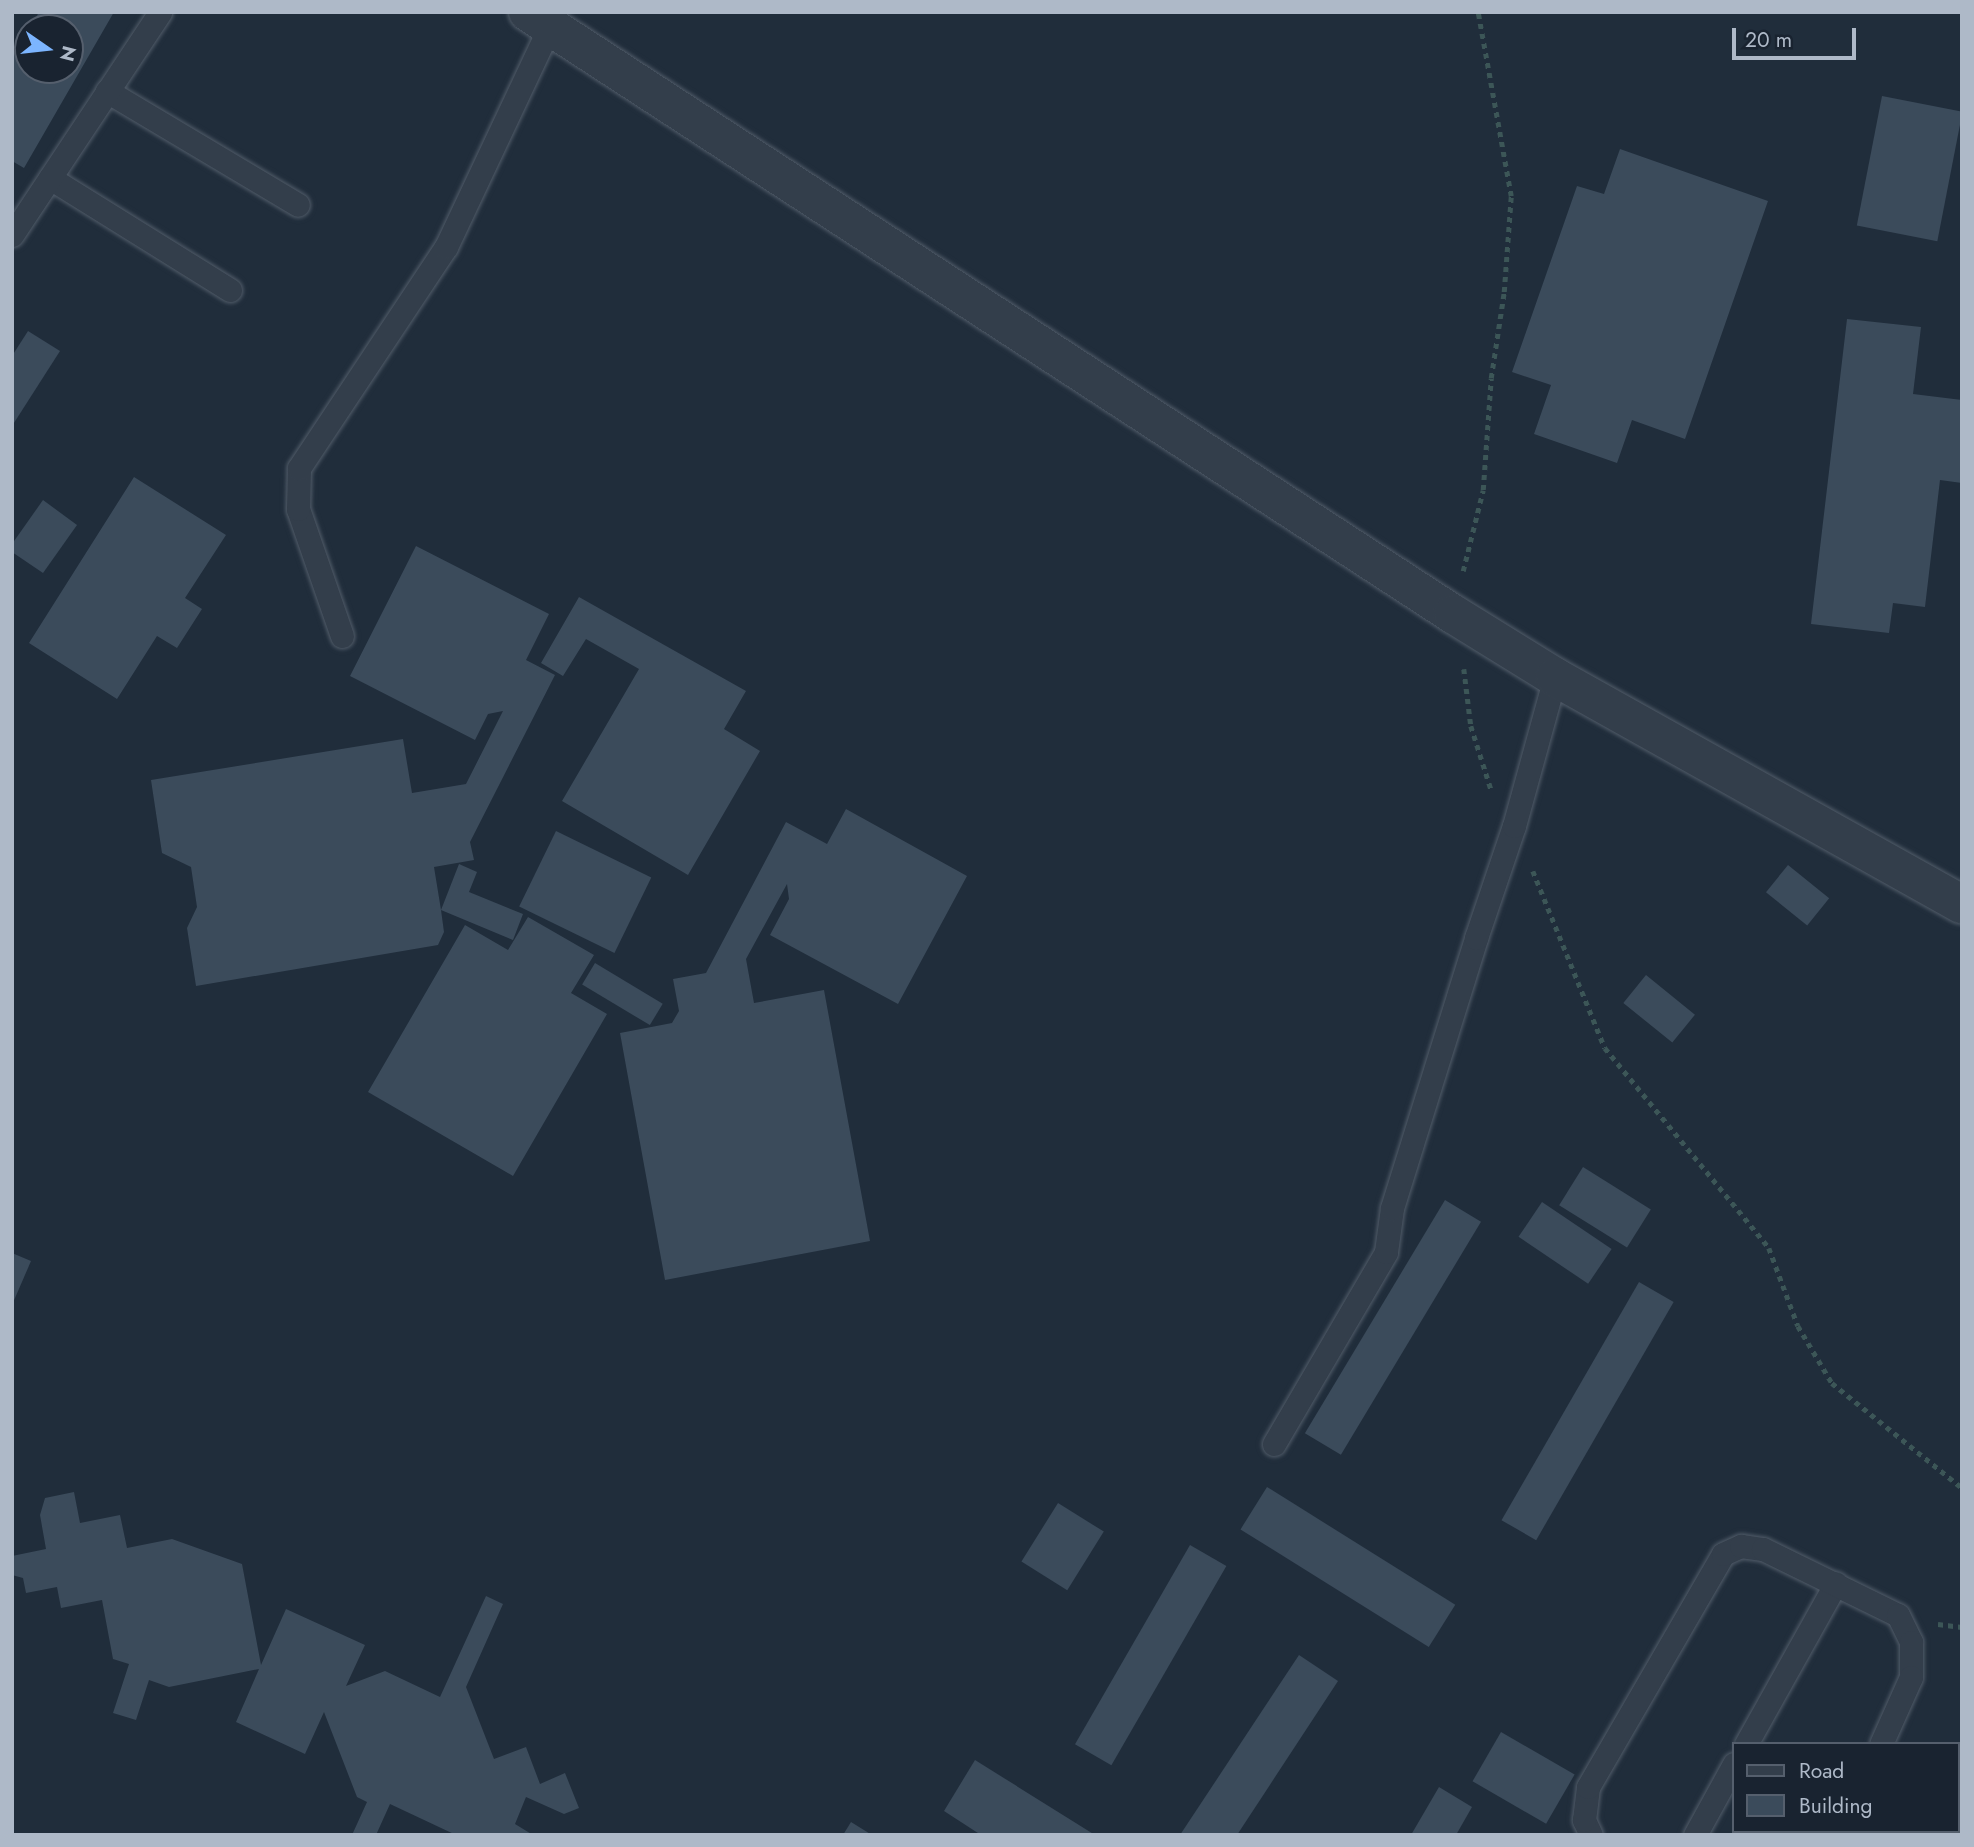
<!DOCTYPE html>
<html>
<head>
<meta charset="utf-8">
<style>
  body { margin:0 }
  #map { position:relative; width:1974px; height:1847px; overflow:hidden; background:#202d3b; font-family:Jost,sans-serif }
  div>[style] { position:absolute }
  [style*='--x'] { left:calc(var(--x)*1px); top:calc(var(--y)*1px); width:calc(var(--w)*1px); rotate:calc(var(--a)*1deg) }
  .building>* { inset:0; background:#3b4b5b; transform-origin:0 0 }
  .path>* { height:4.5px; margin-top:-2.25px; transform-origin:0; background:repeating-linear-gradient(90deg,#3c5657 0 5px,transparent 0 10px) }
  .roads { filter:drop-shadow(0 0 2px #515c69) drop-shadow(0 0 2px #515c69) }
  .service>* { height:23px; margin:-11.5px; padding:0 11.5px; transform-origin:11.5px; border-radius:11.5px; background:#333e4b }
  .minor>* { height:38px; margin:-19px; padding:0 19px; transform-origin:19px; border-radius:19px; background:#333e4b }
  span { translate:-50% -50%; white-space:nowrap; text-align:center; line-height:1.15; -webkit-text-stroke:6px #192330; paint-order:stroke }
  .frame { position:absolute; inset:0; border:14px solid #aeb9c8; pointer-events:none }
  .legend { position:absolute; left:1732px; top:1742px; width:228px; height:91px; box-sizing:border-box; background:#192330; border:2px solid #555f6d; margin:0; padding:9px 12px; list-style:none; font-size:21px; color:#aeb9c8 }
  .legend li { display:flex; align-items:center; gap:14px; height:35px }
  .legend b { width:35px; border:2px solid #555f6d }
  .north { position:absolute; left:14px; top:14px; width:70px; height:70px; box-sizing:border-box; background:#192330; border:2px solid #555f6d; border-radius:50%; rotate:104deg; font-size:19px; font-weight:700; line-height:28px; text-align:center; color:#aeb9c8 }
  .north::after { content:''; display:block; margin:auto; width:24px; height:32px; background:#7cb5ff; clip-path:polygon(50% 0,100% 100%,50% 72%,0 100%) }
  .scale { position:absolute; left:1732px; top:28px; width:124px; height:32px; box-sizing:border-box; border:4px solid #aeb9c8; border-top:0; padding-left:9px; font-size:21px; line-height:24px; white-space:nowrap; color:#aeb9c8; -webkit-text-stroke:5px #192330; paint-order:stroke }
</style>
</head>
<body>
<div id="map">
  <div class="building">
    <i style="clip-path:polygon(39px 12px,114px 12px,24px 168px,12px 161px,12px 49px,16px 52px,28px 31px,28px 70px,70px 70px,70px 28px,30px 28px)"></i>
    <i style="left:1882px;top:96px;width:82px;height:132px;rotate:11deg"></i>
    <i style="clip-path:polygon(1620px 149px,1768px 201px,1685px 439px,1632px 420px,1617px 463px,1534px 434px,1551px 385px,1512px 372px,1577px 186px,1604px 194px)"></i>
    <i style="clip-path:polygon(1847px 319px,1921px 327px,1913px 394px,1962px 400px,1962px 483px,1940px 480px,1925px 607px,1893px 603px,1889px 633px,1811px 624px)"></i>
    <i style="clip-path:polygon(28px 331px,60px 351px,12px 426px,12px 356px)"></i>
    <i style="clip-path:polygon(134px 477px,226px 535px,185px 598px,202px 609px,177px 648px,157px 636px,117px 699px,29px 643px)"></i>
    <i style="clip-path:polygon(43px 500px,77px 525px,43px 573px,12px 552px,12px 544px)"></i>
    <i style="clip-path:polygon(416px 546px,549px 614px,526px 660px,555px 675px,470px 842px,474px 860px,434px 867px,441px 910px,459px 864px,477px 872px,469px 892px,523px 914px,513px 940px,441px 910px,444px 932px,438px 945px,196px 986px,187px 928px,197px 907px,191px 867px,162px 853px,151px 780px,403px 739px,412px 793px,466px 784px,503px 711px,488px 714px,475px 740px,350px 676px)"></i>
    <i style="clip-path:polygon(579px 597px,746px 691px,724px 729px,760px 751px,688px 875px,562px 801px,639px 669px,586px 639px,563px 676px,541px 663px)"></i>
    <i style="clip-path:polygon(846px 809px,967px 876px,898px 1004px,770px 935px,789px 899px,787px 884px,746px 959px,754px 1003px,824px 990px,870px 1241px,665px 1280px,620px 1033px,672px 1023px,679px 1011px,673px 979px,706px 973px,786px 822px,827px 844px)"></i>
    <i style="left:556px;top:831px;width:106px;height:84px;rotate:26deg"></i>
    <i style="left:1788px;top:865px;width:53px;height:35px;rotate:39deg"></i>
    <i style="clip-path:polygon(528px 917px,594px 955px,571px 993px,607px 1014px,513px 1176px,368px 1092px,465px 925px,508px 950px)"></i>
    <i style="left:595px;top:963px;width:79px;height:25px;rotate:31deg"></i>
    <i style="left:1646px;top:975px;width:63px;height:36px;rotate:39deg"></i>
    <i style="left:1583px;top:1167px;width:80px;height:45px;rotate:32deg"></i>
    <i style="left:1445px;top:1200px;width:42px;height:272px;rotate:31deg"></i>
    <i style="left:1542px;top:1202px;width:84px;height:42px;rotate:34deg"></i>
    <i style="clip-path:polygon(12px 1253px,31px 1261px,12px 1305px)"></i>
    <i style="left:1639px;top:1282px;width:40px;height:275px;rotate:30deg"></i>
    <i style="left:1267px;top:1487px;width:222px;height:50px;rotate:32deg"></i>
    <i style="clip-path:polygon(74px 1492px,80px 1523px,120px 1515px,127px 1548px,172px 1539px,242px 1564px,261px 1665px,286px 1609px,365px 1645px,346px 1686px,385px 1671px,440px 1697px,486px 1596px,503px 1604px,466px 1687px,494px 1759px,526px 1747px,540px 1784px,565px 1773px,579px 1808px,564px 1814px,526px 1797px,515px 1824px,533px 1835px,456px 1835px,390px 1804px,376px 1835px,352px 1835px,367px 1802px,357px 1797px,324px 1712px,305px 1754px,236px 1722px,259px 1669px,169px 1687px,149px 1680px,136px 1720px,113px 1713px,129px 1664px,113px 1659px,102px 1600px,61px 1608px,57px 1587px,26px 1593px,23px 1578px,12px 1575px,12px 1556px,46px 1549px,40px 1515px,45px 1498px)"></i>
    <i style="left:1058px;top:1503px;width:54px;height:69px;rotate:32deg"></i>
    <i style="left:1190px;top:1545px;width:42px;height:230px;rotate:30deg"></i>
    <i style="clip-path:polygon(1299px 1655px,1338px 1681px,1237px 1835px,1180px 1835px)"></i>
    <i style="left:1501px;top:1732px;width:85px;height:57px;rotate:30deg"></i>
    <i style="clip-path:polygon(975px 1760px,1095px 1835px,981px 1835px,944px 1811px)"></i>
    <i style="clip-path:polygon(1439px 1787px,1472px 1807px,1456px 1835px,1411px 1835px)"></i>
    <i style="clip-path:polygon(851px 1822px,872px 1835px,843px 1835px)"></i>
  </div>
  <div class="path">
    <i style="--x:1463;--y:571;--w:83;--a:-76.1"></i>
    <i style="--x:1483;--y:490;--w:112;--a:-85.9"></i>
    <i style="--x:1491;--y:378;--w:87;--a:-81.4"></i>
    <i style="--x:1504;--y:292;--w:96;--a:-85.8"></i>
    <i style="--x:1511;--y:196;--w:187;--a:-100.2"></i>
    <i style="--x:1464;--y:669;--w:57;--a:83"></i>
    <i style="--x:1471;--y:726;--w:66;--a:72.4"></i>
    <i style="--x:1533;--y:871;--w:191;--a:67.9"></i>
    <i style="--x:1605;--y:1048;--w:259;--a:50.6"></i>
    <i style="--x:1769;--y:1248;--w:83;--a:69.6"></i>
    <i style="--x:1798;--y:1326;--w:66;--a:59.2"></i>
    <i style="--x:1832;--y:1383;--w:167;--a:38.9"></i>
    <i style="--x:1938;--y:1624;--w:24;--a:7"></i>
  </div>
  <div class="roads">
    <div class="service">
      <i style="--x:107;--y:91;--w:222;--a:30.8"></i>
      <i style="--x:50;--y:178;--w:212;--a:31.9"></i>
      <i style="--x:12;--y:235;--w:268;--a:-56.4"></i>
      <i style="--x:342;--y:636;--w:134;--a:-109.1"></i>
      <i style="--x:298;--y:509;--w:41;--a:-88.6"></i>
      <i style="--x:299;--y:468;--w:265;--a:-56.4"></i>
      <i style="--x:446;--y:247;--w:244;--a:-64.8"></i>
      <i style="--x:1274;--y:1444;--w:222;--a:-59.7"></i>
      <i style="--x:1386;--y:1252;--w:44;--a:-82.2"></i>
      <i style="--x:1392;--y:1208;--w:283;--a:-72.7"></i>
      <i style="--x:1476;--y:938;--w:118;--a:-71.3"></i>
      <i style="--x:1514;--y:826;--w:155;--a:-74.6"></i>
      <i style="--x:1746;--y:1744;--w:184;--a:-60.8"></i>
      <i style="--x:1591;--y:1835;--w:17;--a:-115"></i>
      <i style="--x:1584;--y:1820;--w:33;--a:-83"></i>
      <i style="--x:1588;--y:1787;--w:269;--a:-59.9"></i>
      <i style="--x:1723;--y:1554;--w:20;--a:-24"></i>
      <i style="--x:1741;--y:1546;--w:22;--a:8"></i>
      <i style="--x:1763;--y:1549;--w:150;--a:26.1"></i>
      <i style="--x:1898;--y:1615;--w:30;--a:64"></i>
      <i style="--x:1911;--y:1642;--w:35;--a:90"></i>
      <i style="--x:1911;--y:1677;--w:73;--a:114.1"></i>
      <i style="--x:1695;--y:1835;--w:81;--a:-61.2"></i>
      <i style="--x:1840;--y:1835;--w:4;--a:-76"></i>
    </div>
    <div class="minor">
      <i style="--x:528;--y:12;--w:1104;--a:33.06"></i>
      <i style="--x:1453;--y:614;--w:120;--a:31.7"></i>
      <i style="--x:1555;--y:677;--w:466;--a:29.2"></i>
    </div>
  </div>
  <div class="frame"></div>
  <ul class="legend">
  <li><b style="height:9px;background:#333e4b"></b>Road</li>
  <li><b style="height:19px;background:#3b4b5b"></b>Building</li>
  </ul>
  <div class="north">N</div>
  <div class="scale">20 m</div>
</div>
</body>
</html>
